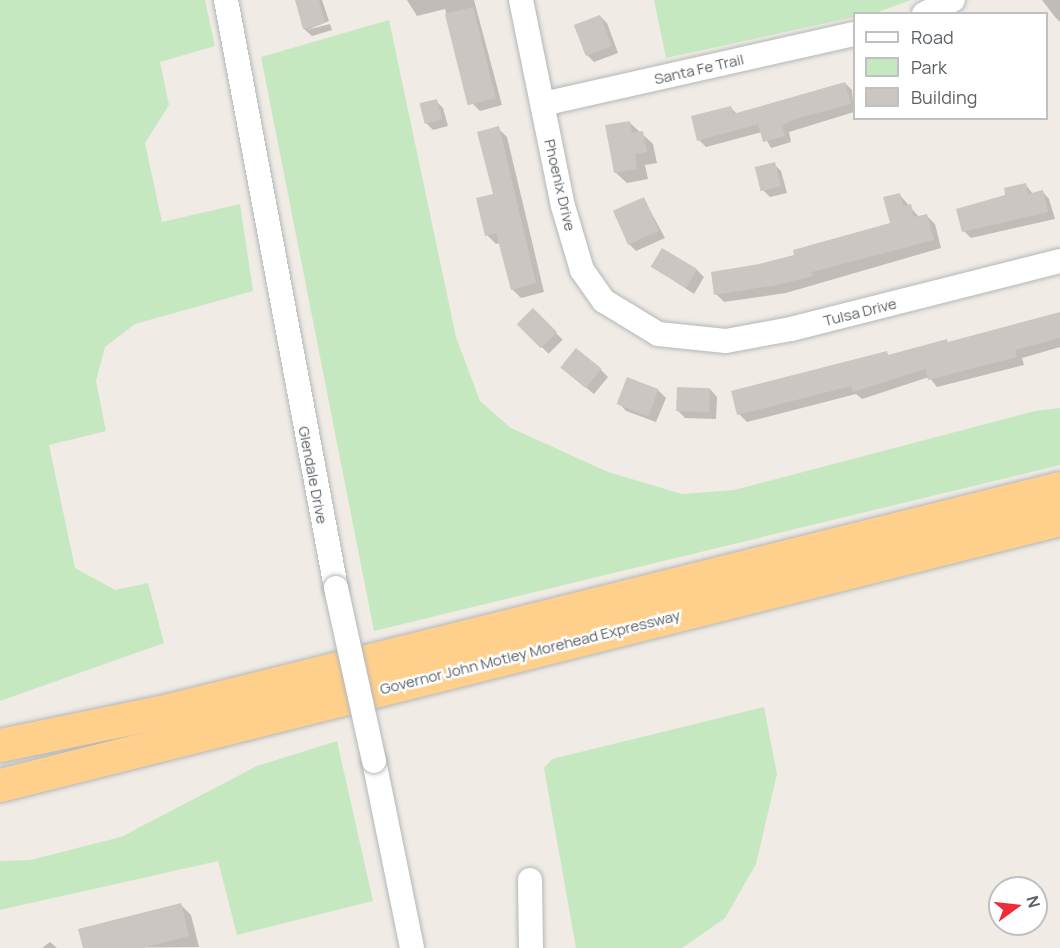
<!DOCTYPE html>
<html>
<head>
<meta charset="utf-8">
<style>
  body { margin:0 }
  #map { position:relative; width:1060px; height:948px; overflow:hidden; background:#f0ebe5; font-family:Manrope,sans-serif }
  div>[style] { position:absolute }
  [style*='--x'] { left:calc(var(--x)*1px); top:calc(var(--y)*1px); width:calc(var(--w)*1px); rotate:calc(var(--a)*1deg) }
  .green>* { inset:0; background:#c6e8c0 }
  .shadow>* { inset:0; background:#0003; transform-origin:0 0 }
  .building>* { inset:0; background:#cbc6c1; transform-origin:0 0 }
  .roads { filter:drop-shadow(0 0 2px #b2b7ba) drop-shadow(0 0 2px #b2b7ba) }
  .minor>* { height:24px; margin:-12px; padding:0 12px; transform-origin:12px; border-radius:12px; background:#fff }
  .highway>* { height:33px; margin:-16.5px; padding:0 16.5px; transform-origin:16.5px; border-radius:16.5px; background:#ffd08c }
  .bridges { filter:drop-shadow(0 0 2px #b2b7ba) drop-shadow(0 0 2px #b2b7ba) }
  .minor-bridge>* { height:24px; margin:-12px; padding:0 12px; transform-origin:12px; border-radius:12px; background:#fff }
  span { translate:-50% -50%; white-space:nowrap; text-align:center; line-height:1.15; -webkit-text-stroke:5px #fff; paint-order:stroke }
  .street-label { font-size:15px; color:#5c6266 }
  .legend { position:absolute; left:853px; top:12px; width:195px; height:108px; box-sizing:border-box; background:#fff; border:2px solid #bec0c2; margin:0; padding:8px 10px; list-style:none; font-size:18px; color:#5c6266 }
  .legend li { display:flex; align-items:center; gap:12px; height:30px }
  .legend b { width:30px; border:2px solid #bec0c2 }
  .north { position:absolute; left:988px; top:876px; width:60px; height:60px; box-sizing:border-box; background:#fff; border:2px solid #bec0c2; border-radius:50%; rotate:75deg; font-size:16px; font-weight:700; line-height:24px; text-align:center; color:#5c6266 }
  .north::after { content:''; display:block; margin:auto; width:21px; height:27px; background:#f22938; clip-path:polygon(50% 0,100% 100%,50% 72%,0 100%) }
</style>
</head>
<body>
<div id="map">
  <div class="green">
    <i style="clip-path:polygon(0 0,205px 0,215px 46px,160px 62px,169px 105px,145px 143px,162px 222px,240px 204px,253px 291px,135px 324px,105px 347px,96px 381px,106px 431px,49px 445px,75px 568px,115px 590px,148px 583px,164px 643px,0 701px)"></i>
    <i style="clip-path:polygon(654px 0,911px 0,878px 12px,854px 14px,854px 17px,666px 58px)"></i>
    <i style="clip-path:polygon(389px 20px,456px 337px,480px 401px,511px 428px,608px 472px,682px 494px,734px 490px,1035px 411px,1060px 408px,1060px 465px,374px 631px,261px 57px)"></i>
    <i style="clip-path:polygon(764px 707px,777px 774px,756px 864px,725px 918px,682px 948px,576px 948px,544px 768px,552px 759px)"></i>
    <i style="clip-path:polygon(337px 741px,373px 901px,237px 935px,218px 861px,0 910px,0 861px,30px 860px,121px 837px,257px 766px)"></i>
  </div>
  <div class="shadow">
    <i style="clip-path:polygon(297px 0,322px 0,329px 21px,307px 30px,330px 24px,332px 30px,312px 36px,304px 29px)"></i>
    <i style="clip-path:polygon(407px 0,474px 0,502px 105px,480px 111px,473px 104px,445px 9px,417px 16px)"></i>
    <i style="clip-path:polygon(1042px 0,1060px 0,1060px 22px,1055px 17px)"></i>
    <i style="clip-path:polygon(600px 16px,607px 23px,618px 53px,594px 62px,587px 55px)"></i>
    <i style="clip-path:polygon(845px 83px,852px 90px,854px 112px,789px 132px,791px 142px,771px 148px,762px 132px,706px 147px,699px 140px,730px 107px,737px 114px)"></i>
    <i style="clip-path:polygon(436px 101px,443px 108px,448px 126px,433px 130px,426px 123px)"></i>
    <i style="clip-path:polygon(629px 122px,653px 144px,657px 163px,645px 165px,648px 179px,627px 183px,615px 172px)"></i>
    <i style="clip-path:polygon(498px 128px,507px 137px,544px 292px,521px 298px,512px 289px,500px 243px,496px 244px,487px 235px,495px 195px)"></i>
    <i style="clip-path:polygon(774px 164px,781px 171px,787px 193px,770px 197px,763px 190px)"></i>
    <i style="clip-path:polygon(1025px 184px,1033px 194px,1042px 191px,1049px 199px,1055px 219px,971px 238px,964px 231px)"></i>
    <i style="clip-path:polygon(899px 194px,919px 217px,926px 215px,935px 224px,941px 248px,786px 293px,724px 302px,716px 294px,760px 266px,892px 225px)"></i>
    <i style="clip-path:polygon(644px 199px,665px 238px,636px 251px,629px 244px)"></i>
    <i style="clip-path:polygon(653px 267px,697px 270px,704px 277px,694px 294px)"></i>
    <i style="left:533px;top:310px;width:42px;height:20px;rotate:45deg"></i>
    <i style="clip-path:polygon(1060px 314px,1060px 347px,1022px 358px,1024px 365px,937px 387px,929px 377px,862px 399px,856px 394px,747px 422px,739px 414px,886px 353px,890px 356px,949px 344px)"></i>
    <i style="clip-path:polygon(601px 370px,608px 377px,594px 394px,569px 374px)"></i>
    <i style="clip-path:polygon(628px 379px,659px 391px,666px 398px,656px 422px,626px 411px,619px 403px)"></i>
    <i style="clip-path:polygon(710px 389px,717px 397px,716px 419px,685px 418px,678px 411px)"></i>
    <i style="clip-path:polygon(180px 904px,191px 915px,199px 947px,85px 948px)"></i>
    <i style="clip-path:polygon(50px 942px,57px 948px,42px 948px)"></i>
  </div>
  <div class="building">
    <i style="clip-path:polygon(295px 0,319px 0,325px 23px,303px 29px)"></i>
    <i style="left:473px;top:7px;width:94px;height:29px;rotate:76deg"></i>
    <i style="left:600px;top:15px;width:33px;height:28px;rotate:69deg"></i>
    <i style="clip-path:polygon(845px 82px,851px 104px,795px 119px,782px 125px,785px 136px,763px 142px,758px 124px,697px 141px,691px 116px,731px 106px,733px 114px)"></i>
    <i style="left:437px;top:99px;width:21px;height:18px;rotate:76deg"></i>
    <i style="clip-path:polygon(630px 121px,632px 133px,643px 131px,647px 152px,635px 154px,637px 169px,614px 173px,605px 125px)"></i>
    <i style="clip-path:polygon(499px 126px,536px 283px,511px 290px,496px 233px,485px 236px,476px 198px,493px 194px,477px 132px)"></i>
    <i style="left:775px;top:162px;width:25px;height:21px;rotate:76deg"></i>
    <i style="clip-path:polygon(1026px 183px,1028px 194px,1043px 190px,1048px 212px,962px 232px,956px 209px,1005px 195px,1004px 188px)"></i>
    <i style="clip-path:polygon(900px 193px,903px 206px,911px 204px,914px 217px,927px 214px,934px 240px,812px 272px,813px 276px,777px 285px,714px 295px,711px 272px,759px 264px,794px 255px,793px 250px,890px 223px,883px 197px)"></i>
    <i style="left:644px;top:197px;width:37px;height:34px;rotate:66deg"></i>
    <i style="left:662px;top:248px;width:41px;height:22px;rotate:31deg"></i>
    <i style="left:533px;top:308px;width:34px;height:23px;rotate:45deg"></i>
    <i style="clip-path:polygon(1060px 312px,1060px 338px,1015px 350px,1017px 357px,928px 380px,925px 369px,853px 392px,851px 386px,737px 415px,731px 391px,887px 351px,888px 355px,947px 339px,948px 342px)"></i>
    <i style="left:576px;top:348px;width:33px;height:25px;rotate:39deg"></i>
    <i style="left:627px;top:377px;width:34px;height:29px;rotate:21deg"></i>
    <i style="left:677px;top:387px;width:33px;height:24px;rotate:2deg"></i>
    <i style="clip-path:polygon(181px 903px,189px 936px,143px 948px,83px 948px,78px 929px)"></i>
  </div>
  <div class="roads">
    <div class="minor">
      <i style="--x:226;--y:0;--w:598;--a:79.4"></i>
      <i style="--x:521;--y:0;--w:210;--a:78.5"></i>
      <i style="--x:563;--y:206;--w:67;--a:73.5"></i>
      <i style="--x:582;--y:270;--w:38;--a:55"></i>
      <i style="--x:604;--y:301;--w:63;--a:31.4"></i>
      <i style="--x:658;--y:334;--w:68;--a:5.9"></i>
      <i style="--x:726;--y:341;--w:66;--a:-10.5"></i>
      <i style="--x:791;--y:329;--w:277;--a:-14.2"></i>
      <i style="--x:924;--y:14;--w:32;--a:-26"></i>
      <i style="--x:543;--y:104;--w:319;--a:-12.7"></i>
      <i style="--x:374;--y:761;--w:191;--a:78.5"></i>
      <i style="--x:530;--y:880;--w:68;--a:89.2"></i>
    </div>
    <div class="highway">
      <i style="--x:0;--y:745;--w:173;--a:-11.7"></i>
      <i style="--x:169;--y:710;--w:918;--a:-13.99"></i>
      <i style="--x:0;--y:785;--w:1093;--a:-14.09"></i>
    </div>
  </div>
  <div class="bridges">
    <div class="minor-bridge">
      <i style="--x:336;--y:588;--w:177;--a:77.6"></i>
    </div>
  </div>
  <div class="street-label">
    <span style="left:699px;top:69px;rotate:-13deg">Santa Fe Trail</span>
    <span style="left:560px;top:185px;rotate:77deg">Phoenix Drive</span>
    <span style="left:860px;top:312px;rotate:-14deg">Tulsa Drive</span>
    <span style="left:313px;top:475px;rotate:79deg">Glendale Drive</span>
    <span style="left:530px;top:652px;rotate:-14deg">Governor John Motley Morehead Expressway</span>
  </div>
  <ul class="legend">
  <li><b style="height:8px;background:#fff"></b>Road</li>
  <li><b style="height:16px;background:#c6e8c0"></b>Park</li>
  <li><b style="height:16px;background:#cbc6c1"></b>Building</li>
  </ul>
  <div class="north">N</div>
</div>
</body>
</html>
